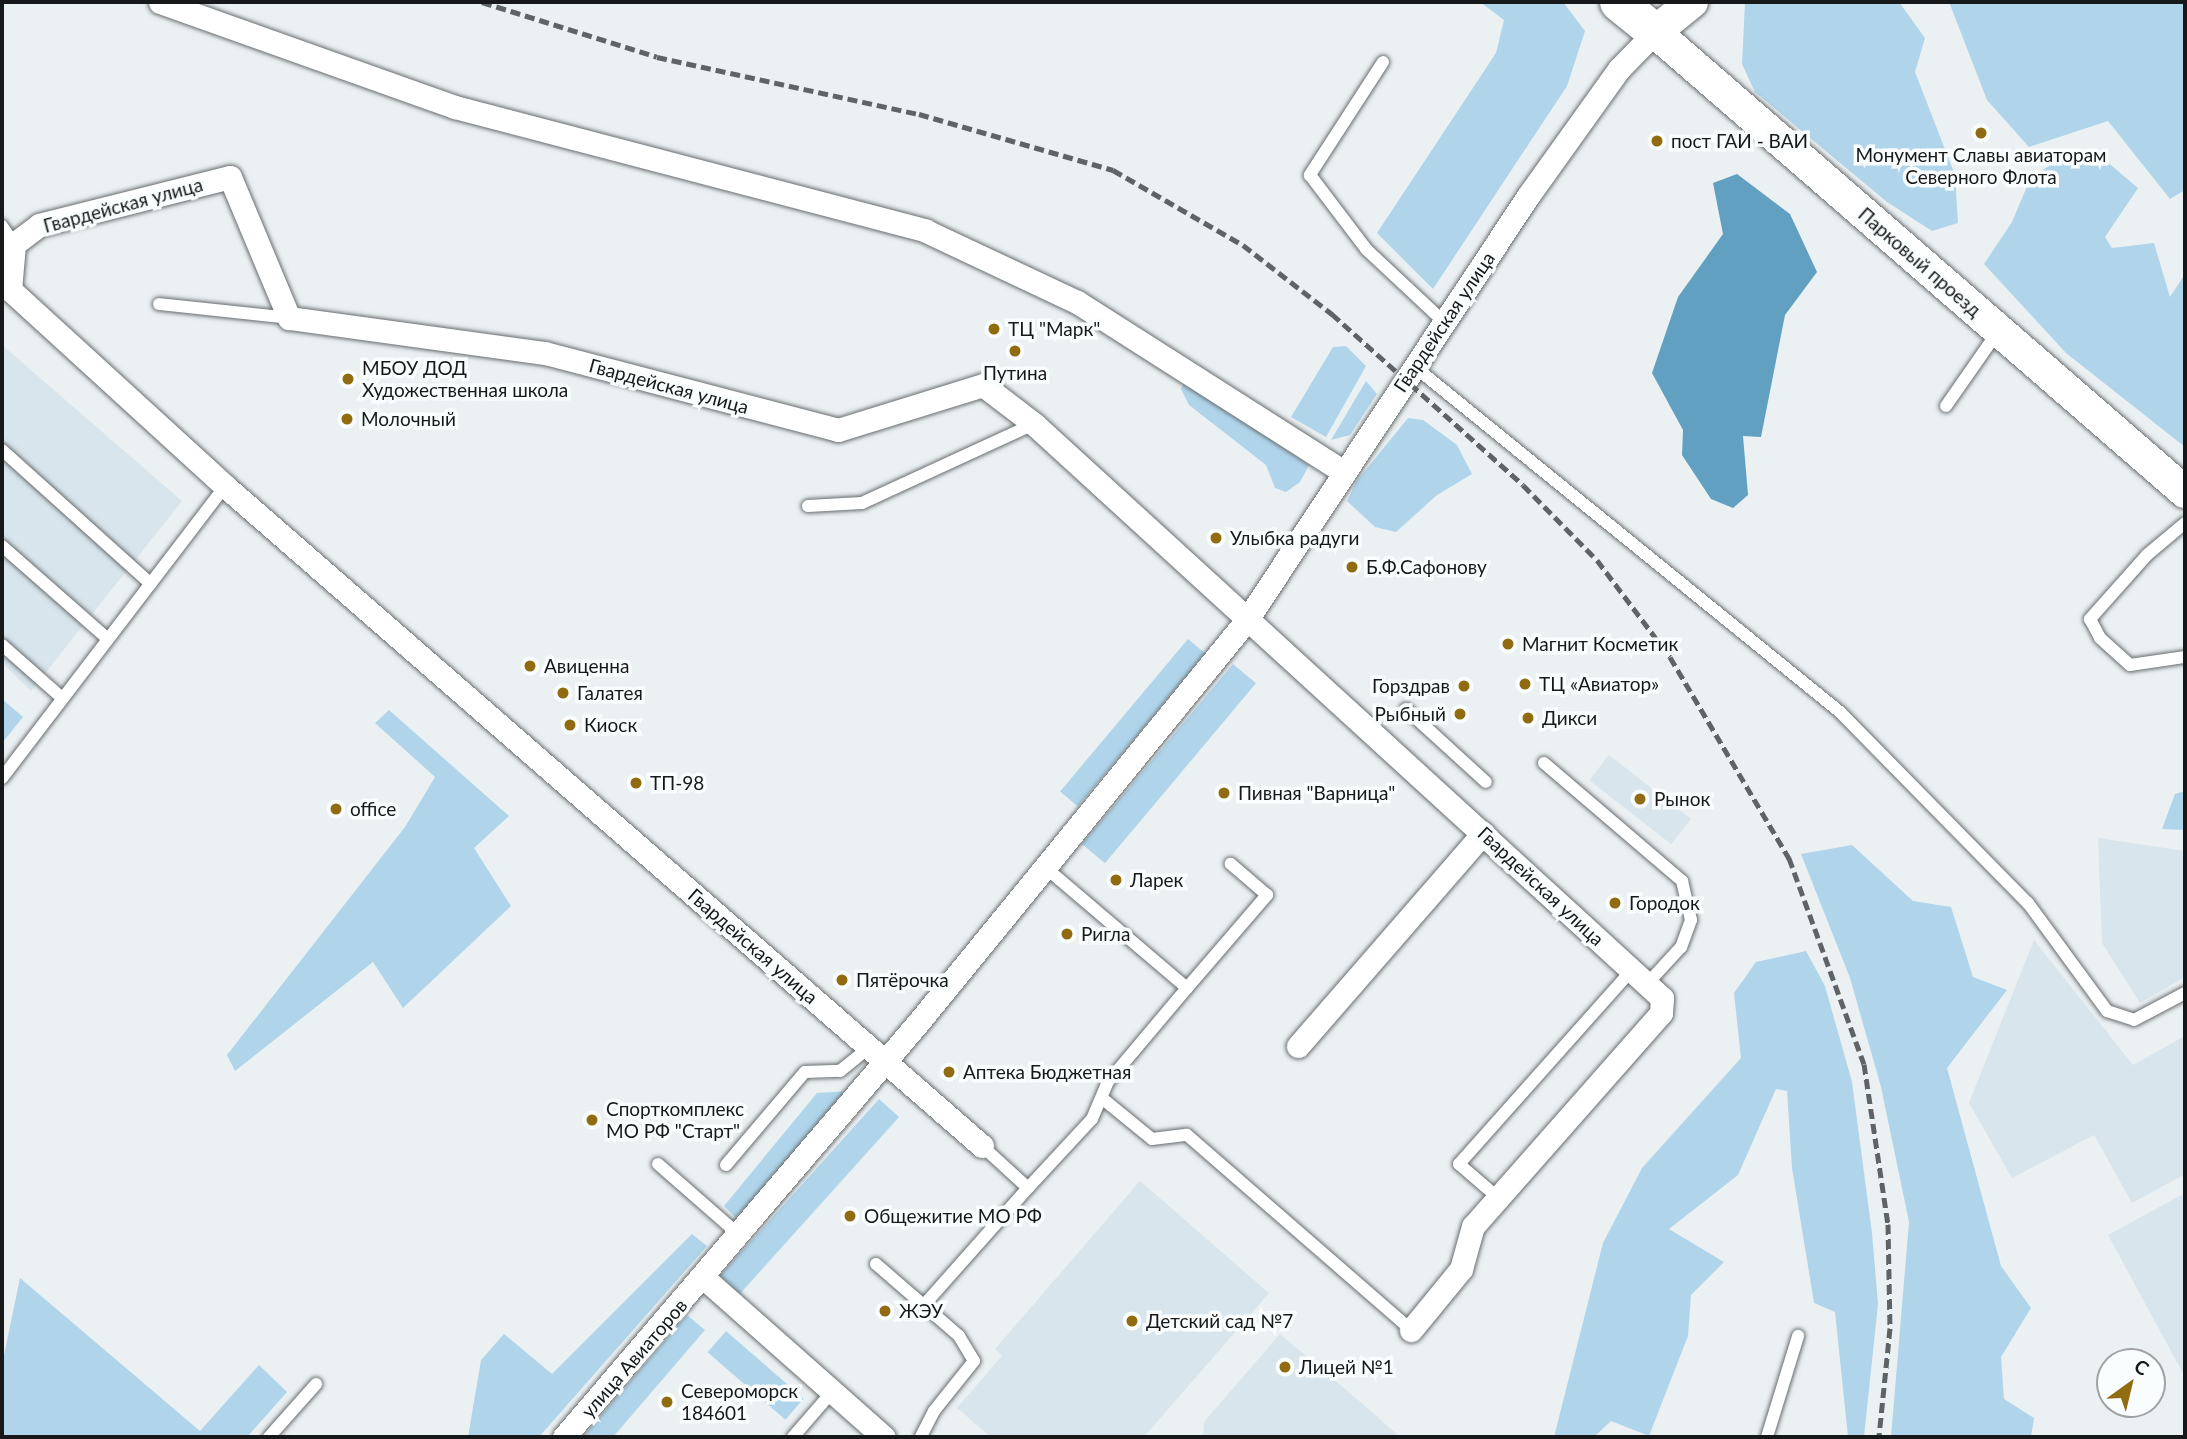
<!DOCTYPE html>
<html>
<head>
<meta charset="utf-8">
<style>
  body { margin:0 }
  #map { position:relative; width:2187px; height:1439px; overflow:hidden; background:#ebf0f3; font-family:Lato,sans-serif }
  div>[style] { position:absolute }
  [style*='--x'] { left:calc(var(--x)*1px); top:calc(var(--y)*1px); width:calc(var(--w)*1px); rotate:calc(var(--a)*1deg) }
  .built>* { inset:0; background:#d8e5ec; transform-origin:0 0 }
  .green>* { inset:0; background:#b0d5eb; transform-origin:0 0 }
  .water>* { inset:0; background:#61a0c1 }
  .roads { filter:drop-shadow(0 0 2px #686d6f) drop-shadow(0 0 2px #686d6f) }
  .service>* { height:12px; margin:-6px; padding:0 6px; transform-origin:6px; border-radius:6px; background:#fff }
  .minor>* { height:23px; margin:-11.5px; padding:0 11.5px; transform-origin:11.5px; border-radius:11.5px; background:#fff }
  .secondary>* { height:32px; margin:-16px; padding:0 16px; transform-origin:16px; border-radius:16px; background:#fff }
  .primary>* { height:37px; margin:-18.5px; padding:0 18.5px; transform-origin:18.5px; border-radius:18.5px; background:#fff }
  .rail>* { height:5px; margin-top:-2.5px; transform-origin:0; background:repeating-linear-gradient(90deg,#606365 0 10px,transparent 0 15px) }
  .dots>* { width:19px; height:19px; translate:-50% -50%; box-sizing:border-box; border:4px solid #fafdfe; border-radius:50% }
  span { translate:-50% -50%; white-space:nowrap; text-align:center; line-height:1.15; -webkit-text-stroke:7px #fafdfe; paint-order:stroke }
  .poi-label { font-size:19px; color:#161819 }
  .left { translate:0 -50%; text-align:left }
  .right { translate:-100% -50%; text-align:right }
  .street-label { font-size:19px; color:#161819 }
  .frame { position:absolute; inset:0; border:4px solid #161819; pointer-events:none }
  .north { position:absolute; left:2096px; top:1348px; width:70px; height:70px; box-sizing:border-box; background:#fafdfe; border:2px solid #9fa1a2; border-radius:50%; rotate:34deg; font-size:19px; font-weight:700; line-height:28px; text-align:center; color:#161819 }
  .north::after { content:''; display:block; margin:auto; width:24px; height:32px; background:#906b10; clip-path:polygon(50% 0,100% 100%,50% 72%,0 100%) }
</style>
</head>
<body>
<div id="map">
  <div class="built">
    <i style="clip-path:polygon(2px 345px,182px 501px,31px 691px,2px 663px)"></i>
    <i style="left:1609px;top:755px;width:104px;height:32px;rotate:38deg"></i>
    <i style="clip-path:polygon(2098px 838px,2185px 851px,2185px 977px,2140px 1003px,2102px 943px)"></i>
    <i style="clip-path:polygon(2034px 940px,2133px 1065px,2185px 1036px,2185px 1174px,2132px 1203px,2094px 1135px,2012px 1178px,1969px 1103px)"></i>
    <i style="clip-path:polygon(1140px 1181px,1269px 1293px,1144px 1437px,991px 1437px,957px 1408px,1002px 1356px,995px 1349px)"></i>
    <i style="clip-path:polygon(2185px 1193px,2185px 1377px,2108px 1235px)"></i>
    <i style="clip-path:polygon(1280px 1334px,1357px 1399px,1400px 1437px,1203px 1437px,1204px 1422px)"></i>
  </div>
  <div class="green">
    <i style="clip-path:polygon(1480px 2px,1563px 2px,1585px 31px,1567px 86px,1433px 289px,1377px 233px,1496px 53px,1504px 20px)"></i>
    <i style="clip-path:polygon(1745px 2px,1899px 2px,1925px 38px,1915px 72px,1955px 175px,1958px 223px,1932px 231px,1887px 202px,1755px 92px,1742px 64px)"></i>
    <i style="clip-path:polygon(1949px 2px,2185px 2px,2185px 190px,2170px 199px,2108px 121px,2029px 147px,1987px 100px)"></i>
    <i style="clip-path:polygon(2070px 153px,2099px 155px,2138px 188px,2105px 237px,2112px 248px,2154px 243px,2170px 297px,2185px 274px,2185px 447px,2066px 353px,1984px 264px,2012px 222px,2031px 177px)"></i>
    <i style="clip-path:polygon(1346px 346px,1366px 366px,1326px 437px,1291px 417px,1333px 347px)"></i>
    <i style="clip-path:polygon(1366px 381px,1377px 394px,1350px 435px,1331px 440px)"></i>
    <i style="clip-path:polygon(1184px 382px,1309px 465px,1300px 482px,1286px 492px,1275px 488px,1266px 465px,1189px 405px,1181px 389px)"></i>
    <i style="clip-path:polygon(1408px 418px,1423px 420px,1457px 445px,1472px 474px,1437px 495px,1396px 532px,1375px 527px,1347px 501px,1356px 482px)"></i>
    <i style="left:1188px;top:639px;width:23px;height:199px;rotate:40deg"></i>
    <i style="left:1233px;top:664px;width:30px;height:235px;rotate:40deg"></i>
    <i style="clip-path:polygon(2px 699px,23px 717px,2px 743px)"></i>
    <i style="clip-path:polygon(389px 710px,509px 816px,474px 848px,511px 906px,403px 1008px,373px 962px,235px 1071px,227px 1055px,405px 827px,435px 777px,375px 723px)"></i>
    <i style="clip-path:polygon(2185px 791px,2185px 830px,2162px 829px,2175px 794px)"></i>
    <i style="clip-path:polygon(1852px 845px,1913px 901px,1951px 907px,1973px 977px,2007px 990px,1947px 1068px,2001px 1266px,2031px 1308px,2001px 1357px,2004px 1399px,2034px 1418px,2031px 1437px,1891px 1437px,1909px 1222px,1881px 1087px,1850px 978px,1801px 854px)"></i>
    <i style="clip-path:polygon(1806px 951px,1825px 986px,1852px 1082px,1872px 1233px,1878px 1304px,1864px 1437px,1848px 1437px,1835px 1312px,1814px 1303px,1792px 1168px,1787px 1091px,1776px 1089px,1738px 1175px,1669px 1229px,1724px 1262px,1691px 1295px,1688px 1336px,1649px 1436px,1611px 1421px,1594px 1437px,1554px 1437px,1603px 1243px,1642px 1168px,1741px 1058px,1734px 993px,1756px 962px)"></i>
    <i style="clip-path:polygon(849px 1091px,739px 1221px,724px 1206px,817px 1093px)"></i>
    <i style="left:879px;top:1099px;width:27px;height:240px;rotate:42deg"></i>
    <i style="clip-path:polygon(692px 1234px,707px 1246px,539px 1437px,468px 1437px,481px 1360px,504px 1334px,552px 1374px)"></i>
    <i style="clip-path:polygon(20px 1278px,200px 1431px,259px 1365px,287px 1392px,247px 1437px,2px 1437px,2px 1365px)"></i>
    <i style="clip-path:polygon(687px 1315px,705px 1330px,613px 1437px,583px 1437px)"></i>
    <i style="left:726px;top:1331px;width:103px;height:28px;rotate:41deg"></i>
  </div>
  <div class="water">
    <i style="clip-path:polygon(1737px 174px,1790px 214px,1817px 272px,1785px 315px,1761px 437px,1743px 436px,1748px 495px,1733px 508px,1711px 499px,1682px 455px,1683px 430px,1652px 373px,1678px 297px,1723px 234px,1713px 183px)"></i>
  </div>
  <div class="roads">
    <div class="service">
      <i style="--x:1383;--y:62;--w:135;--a:122.9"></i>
      <i style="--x:1310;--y:175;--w:94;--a:52.8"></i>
      <i style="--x:1367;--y:250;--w:107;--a:43.1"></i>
      <i style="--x:2;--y:226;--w:22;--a:56"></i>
      <i style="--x:14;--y:244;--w:12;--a:175"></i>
      <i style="--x:159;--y:304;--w:131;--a:6.1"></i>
      <i style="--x:1415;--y:367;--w:547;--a:39.07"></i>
      <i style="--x:1840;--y:712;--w:268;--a:45.5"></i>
      <i style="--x:2028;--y:903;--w:134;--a:53.8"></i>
      <i style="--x:2107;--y:1011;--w:28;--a:18"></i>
      <i style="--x:2134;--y:1020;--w:58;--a:-27.9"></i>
      <i style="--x:1946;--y:406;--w:93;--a:-55.1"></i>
      <i style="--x:2;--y:450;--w:200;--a:42"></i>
      <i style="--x:808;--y:506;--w:54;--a:-3.2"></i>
      <i style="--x:862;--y:503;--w:189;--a:-24.7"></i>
      <i style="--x:2185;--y:523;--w:50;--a:139.9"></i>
      <i style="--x:2147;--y:555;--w:86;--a:131.7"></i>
      <i style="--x:2090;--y:619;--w:21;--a:62"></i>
      <i style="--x:2100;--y:638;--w:40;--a:42"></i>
      <i style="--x:2130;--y:665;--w:56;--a:-8.3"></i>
      <i style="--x:2;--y:546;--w:141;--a:41.3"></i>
      <i style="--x:2;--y:645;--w:79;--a:41.4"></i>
      <i style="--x:1406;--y:709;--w:108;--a:42.4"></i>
      <i style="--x:1544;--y:763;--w:182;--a:40.5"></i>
      <i style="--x:1682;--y:881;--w:40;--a:77"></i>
      <i style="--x:1691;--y:920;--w:29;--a:110"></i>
      <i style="--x:1681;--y:947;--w:50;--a:132.6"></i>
      <i style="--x:2;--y:778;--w:367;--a:-52.6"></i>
      <i style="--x:1187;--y:988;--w:123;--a:-49.3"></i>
      <i style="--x:1267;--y:895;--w:48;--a:-139.3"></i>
      <i style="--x:1103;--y:1099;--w:63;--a:39.2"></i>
      <i style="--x:1152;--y:1139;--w:35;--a:-7"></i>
      <i style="--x:1187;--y:1135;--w:297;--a:41"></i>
      <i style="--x:658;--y:1164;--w:108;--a:41.2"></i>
      <i style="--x:726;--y:1165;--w:122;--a:-49.7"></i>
      <i style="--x:805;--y:1072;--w:35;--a:-2"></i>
      <i style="--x:840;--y:1071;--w:38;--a:-39"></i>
      <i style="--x:1028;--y:1188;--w:94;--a:-47.2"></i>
      <i style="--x:1092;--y:1119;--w:39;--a:-67"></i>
      <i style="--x:1107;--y:1083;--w:124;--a:-49.9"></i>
      <i style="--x:1187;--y:988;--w:185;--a:-139.6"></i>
      <i style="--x:1496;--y:1196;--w:49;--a:-139.1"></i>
      <i style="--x:1459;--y:1164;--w:260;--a:-48.3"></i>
      <i style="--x:876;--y:1264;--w:110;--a:40.9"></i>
      <i style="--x:959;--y:1336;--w:29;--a:59"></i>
      <i style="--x:974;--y:1361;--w:64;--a:128.7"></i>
      <i style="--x:934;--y:1411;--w:29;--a:117"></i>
      <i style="--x:924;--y:1305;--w:157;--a:-48.4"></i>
      <i style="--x:1028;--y:1188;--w:62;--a:-137.6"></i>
      <i style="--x:269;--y:1437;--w:71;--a:-48.4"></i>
      <i style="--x:793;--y:1437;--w:60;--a:-49.1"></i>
      <i style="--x:1767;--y:1437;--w:106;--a:-72.9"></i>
    </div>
    <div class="minor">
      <i style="--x:160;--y:2;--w:313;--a:19.6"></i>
      <i style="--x:455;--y:107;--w:487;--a:14.7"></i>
      <i style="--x:926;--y:231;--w:167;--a:25.2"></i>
      <i style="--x:1077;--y:302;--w:317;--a:32.5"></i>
      <i style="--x:1298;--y:1046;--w:282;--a:-49"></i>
      <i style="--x:982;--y:1146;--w:1004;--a:-138.92"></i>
      <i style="--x:225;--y:486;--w:291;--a:-137.6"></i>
      <i style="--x:10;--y:290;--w:46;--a:-85"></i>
      <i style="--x:14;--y:244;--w:31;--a:-37"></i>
      <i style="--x:39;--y:225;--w:197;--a:-14.1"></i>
      <i style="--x:230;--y:177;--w:153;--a:67.3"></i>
      <i style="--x:289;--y:318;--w:258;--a:7.8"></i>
      <i style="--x:545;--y:353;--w:303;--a:14.7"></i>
      <i style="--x:838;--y:430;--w:152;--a:-17.2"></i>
      <i style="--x:983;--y:385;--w:64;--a:37.4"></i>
      <i style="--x:1034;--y:424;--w:851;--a:42.43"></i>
      <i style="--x:1662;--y:998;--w:15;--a:94"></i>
      <i style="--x:1661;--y:1013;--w:284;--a:131.4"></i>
      <i style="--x:1473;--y:1226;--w:45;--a:105.6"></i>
      <i style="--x:1461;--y:1269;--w:79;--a:129.3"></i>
      <i style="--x:704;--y:1278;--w:240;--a:41.5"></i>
      <i style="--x:564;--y:1437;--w:543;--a:-49.48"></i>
      <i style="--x:917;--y:1024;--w:520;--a:-50.77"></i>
      <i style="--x:1246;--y:621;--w:510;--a:-56.43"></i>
      <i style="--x:1528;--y:196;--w:156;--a:-54.4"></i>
      <i style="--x:1619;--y:69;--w:52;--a:-45.8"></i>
    </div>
    <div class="secondary">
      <i style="--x:1692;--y:2;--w:48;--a:141"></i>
      <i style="--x:1655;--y:32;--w:702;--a:40.96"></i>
    </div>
    <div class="primary">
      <i style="--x:1618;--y:2;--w:48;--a:39"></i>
    </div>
  </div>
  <div class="rail">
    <i style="--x:482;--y:2;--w:183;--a:17.4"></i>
    <i style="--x:657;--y:57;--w:268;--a:12.3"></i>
    <i style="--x:919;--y:114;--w:202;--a:16.1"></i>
    <i style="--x:1113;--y:170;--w:150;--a:30"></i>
    <i style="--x:1243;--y:245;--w:113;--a:37.8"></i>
    <i style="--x:1332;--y:314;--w:256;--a:41.8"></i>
    <i style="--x:1523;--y:485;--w:105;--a:45.4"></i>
    <i style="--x:1597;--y:560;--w:121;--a:53"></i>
    <i style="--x:1670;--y:657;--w:234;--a:59.4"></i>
    <i style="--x:1789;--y:858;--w:219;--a:70"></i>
    <i style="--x:1864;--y:1064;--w:162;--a:81.5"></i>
    <i style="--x:1888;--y:1224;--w:104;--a:88.9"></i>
    <i style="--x:1890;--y:1328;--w:110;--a:95.8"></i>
  </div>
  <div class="dots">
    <i style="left:1981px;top:133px;background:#906b10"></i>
    <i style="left:1657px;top:141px;background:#906b10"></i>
    <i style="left:994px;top:329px;background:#906b10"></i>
    <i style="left:1015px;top:351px;background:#906b10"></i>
    <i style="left:348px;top:379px;background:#906b10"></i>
    <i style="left:347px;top:419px;background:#906b10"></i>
    <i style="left:1216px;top:538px;background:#906b10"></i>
    <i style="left:1352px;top:567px;background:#906b10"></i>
    <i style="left:1508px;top:644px;background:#906b10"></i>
    <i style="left:530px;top:666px;background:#906b10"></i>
    <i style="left:1525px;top:684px;background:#906b10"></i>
    <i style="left:1464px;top:686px;background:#906b10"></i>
    <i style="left:563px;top:693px;background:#906b10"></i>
    <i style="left:1460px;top:714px;background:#906b10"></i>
    <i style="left:1528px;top:718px;background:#906b10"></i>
    <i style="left:570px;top:725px;background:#906b10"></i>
    <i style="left:636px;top:783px;background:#906b10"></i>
    <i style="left:1224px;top:793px;background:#906b10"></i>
    <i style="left:1640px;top:799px;background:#906b10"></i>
    <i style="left:336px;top:809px;background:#906b10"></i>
    <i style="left:1116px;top:880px;background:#906b10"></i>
    <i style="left:1615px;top:903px;background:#906b10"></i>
    <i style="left:1067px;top:934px;background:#906b10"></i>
    <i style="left:842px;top:980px;background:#906b10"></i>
    <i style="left:949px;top:1072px;background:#906b10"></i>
    <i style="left:592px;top:1120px;background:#906b10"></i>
    <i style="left:850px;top:1216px;background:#906b10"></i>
    <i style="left:885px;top:1311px;background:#906b10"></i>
    <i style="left:1132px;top:1321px;background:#906b10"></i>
    <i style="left:1285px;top:1367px;background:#906b10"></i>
    <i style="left:667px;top:1402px;background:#906b10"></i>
  </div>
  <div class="poi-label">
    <span class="left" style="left:1671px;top:141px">пост ГАИ - ВАИ</span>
    <span style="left:1981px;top:166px">Монумент Славы авиаторам<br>Северного Флота</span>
    <span class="left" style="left:1008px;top:329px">ТЦ "Марк"</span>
    <span class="left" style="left:362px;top:379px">МБОУ ДОД<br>Художественная школа</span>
    <span style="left:1015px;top:373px">Путина</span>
    <span class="left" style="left:361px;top:419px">Молочный</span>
    <span class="left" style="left:1230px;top:538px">Улыбка радуги</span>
    <span class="left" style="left:1366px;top:567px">Б.Ф.Сафонову</span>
    <span class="left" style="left:1522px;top:644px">Магнит Косметик</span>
    <span class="left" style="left:544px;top:666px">Авиценна</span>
    <span class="left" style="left:1539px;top:684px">ТЦ «Авиатор»</span>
    <span class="right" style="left:1450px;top:686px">Горздрав</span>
    <span class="left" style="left:577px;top:693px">Галатея</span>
    <span class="right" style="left:1446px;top:714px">Рыбный</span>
    <span class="left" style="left:1542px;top:718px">Дикси</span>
    <span class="left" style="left:584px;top:725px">Киоск</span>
    <span class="left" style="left:650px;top:783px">ТП-98</span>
    <span class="left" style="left:1238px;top:793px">Пивная "Варница"</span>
    <span class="left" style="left:1654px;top:799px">Рынок</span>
    <span class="left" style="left:350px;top:809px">office</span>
    <span class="left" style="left:1130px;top:880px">Ларек</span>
    <span class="left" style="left:1629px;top:903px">Городок</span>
    <span class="left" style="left:1081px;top:934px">Ригла</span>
    <span class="left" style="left:856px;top:980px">Пятёрочка</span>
    <span class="left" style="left:963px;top:1072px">Аптека Бюджетная</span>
    <span class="left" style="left:606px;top:1120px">Спорткомплекс<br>МО РФ "Старт"</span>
    <span class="left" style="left:864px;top:1216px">Общежитие МО РФ</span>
    <span class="left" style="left:899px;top:1311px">ЖЭУ</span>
    <span class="left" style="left:1146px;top:1321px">Детский сад №7</span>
    <span class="left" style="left:1299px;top:1367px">Лицей №1</span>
    <span class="left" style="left:681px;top:1402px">Североморск<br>184601</span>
  </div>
  <div class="street-label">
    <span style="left:123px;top:205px;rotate:-15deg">Гвардейская улица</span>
    <span style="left:1920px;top:262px;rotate:41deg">Парковый проезд</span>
    <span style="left:1444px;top:322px;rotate:-56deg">Гвардейская улица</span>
    <span style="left:669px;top:386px;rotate:15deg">Гвардейская улица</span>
    <span style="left:1541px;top:886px;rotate:43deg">Гвардейская улица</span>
    <span style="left:753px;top:946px;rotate:41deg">Гвардейская улица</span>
    <span style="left:634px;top:1358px;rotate:-49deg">улица Авиаторов</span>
  </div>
  <div class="frame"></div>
  <div class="north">С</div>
</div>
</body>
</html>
